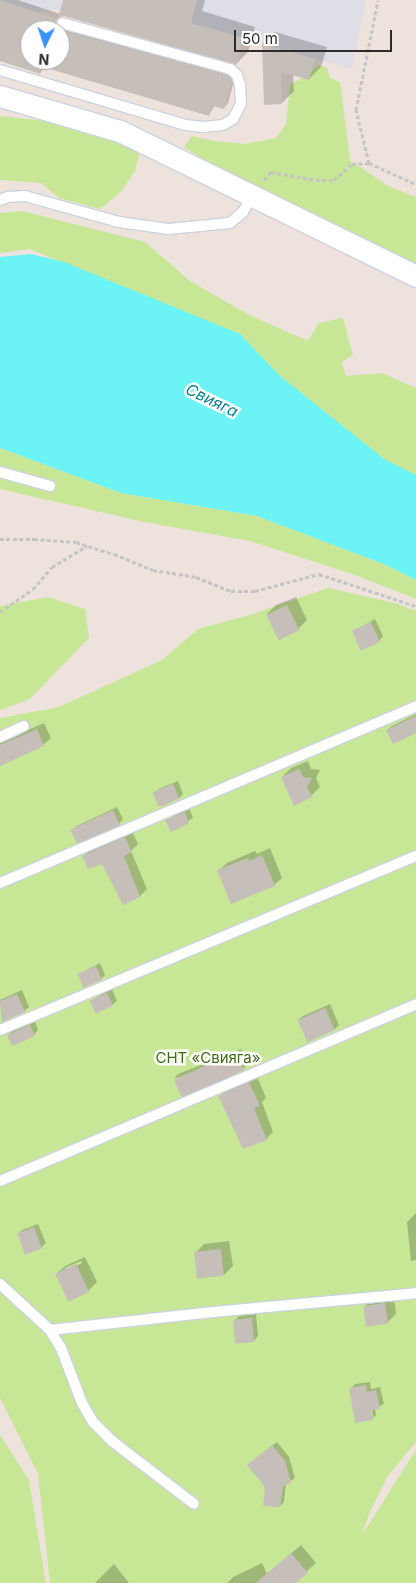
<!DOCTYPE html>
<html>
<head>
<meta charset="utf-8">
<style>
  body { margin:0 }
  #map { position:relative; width:416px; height:1583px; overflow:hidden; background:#eee2dd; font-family:Inter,sans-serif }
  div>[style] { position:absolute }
  .industrial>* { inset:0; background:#dedee6 }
  .green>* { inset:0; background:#c7e797 }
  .water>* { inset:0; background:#6bf3f5 }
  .shadow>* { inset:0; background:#0003 }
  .building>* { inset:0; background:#c6beb8; transform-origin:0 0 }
  .path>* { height:3px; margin-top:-1.5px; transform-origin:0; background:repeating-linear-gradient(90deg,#c4c4c4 0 4px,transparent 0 6.5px) }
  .roads { filter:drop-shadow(1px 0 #cbd3de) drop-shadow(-1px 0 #cbd3de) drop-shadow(0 1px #cbd3de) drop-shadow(0 -1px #cbd3de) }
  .lane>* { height:10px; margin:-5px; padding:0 5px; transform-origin:5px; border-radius:5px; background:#fff }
  .street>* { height:21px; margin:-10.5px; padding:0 10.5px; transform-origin:10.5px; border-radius:10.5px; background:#fff }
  span { translate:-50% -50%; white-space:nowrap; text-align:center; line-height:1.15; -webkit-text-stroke:5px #fff; paint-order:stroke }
  .park-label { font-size:15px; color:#3f6d17 }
  .water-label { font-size:16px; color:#08828e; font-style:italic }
  .north { position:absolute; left:20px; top:20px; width:50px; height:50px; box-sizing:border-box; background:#fff; border:1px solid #aaa; border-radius:50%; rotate:184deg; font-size:14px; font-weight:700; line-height:20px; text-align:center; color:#2b2b2b }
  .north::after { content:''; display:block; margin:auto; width:18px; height:22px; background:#3990ff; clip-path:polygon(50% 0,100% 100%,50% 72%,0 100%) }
  .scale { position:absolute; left:234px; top:30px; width:158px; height:22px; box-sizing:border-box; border:2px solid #2b2b2b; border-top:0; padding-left:6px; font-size:15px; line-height:18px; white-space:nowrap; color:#2b2b2b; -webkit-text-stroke:4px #fff; paint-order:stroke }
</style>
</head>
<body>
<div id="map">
  <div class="industrial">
    <div style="clip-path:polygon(2px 0,63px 0,60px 9px,36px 12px)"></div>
    <div style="clip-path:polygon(110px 0,366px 0,352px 69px)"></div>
  </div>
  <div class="green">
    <div style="clip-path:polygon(318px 65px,327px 68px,330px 78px,340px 82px,350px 160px,388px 186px,416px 197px,416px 270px,207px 162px,184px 147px,192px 136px,214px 141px,245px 144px,276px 138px,286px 124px,290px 85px,307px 75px)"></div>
    <div style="clip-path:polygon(0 116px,65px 123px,85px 133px,116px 138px,139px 154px,135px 171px,120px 193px,100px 209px,59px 198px,41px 183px,0 180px)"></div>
    <div style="clip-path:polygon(22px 211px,145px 242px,190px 281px,251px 316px,308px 341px,319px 323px,343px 318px,353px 355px,342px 362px,346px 376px,382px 373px,416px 388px,416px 486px,126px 289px,30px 249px,0 253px,0 213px)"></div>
    <div style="clip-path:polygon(0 448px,121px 493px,257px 516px,386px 565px,416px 580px,416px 599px,355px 575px,250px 541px,144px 522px,0 489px)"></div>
    <div style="clip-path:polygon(328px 588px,395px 603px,416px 611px,416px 1442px,387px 1477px,370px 1512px,362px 1535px,416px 1450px,416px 1583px,50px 1583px,38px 1474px,0 1398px,0 718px,59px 707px,162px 660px,198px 629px,250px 615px)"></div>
    <div style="clip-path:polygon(48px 597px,85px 609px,89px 638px,30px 699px,0 710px,0 606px)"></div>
    <div style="clip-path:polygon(0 1435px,29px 1480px,46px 1583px,0 1583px)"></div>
  </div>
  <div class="water">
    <div style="clip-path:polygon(31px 254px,64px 262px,240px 334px,280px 376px,384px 459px,416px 475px,416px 580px,386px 565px,257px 516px,121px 493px,0 448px,0 257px)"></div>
  </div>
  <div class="shadow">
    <div style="clip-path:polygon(evenodd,0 0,18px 0,60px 14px,64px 0,205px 0,202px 11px,255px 27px,248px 52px,236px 64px,64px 15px,60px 16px,59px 21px,231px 71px,235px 77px,228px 103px,224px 108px,215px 105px,209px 115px,45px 67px,40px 73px,0 60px,0 0,30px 30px,60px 30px,60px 60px,30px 60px,30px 30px)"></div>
    <div style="clip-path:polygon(275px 32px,327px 47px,321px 67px,309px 79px,293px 74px,294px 91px,282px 103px,266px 103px,263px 44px)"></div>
    <div style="clip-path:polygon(296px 597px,307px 620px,298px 629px,267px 614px,276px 605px)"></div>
    <div style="clip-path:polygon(375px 619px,383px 636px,379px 641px,354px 631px)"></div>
    <div style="clip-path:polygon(416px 714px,416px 732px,387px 730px,392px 726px)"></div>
    <div style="clip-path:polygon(44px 723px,51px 738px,43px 745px,0 764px,0 742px)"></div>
    <div style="clip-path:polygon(308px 761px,311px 769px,320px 770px,316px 778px,320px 787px,311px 796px,282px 777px,291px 768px)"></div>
    <div style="clip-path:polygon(178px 781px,183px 794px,179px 798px,161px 806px,155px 793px,159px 789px)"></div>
    <div style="clip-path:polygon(117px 807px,123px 819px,119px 824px,72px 830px,77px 826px)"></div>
    <div style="clip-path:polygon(189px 808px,193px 818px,172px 831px,167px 820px)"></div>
    <div style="clip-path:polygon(132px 831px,138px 844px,131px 851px,147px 889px,140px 896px,124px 903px,102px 862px,84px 856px,91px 849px)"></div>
    <div style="clip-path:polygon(270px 848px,282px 878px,274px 885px,219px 870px,227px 863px,255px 851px,257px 854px)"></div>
    <div style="clip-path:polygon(100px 963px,105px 975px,101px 979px,79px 974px)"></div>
    <div style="clip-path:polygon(112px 989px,117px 1001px,112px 1005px,90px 1001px)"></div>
    <div style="clip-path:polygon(22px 990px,29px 1007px,24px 1011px,2px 1020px,0 1000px)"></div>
    <div style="clip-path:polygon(330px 1004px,339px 1025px,335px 1029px,298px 1020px,303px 1016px)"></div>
    <div style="clip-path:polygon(35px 1021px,38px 1030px,34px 1035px,8px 1035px,13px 1031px)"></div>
    <div style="clip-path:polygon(241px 1049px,248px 1064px,243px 1069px,174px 1078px,178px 1074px)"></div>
    <div style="clip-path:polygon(257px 1076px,266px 1098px,262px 1102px,273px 1132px,266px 1139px,220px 1096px,227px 1089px)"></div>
    <div style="clip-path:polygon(416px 1213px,416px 1260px,411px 1261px,407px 1222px)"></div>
    <div style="clip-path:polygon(38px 1224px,46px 1243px,41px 1248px,18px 1234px,22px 1230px)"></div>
    <div style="clip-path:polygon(229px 1241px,233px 1266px,224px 1275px,195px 1253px,204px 1244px)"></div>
    <div style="clip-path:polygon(evenodd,85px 1257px,97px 1282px,88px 1291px,56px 1274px,65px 1266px,85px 1257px,81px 1261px,82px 1263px,65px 1271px,65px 1268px,81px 1261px)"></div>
    <div style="clip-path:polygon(394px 1295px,396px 1314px,387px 1323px,364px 1307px,373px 1298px)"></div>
    <div style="clip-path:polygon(256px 1314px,258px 1336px,254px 1341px,235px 1320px,239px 1316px)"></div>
    <div style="clip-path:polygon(evenodd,370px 1382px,371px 1389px,380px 1387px,384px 1404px,375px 1409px,376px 1415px,372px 1419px,350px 1389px,355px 1384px,370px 1382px,371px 1404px,373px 1417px,370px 1417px,371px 1404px)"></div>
    <div style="clip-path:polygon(277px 1442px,289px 1457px,295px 1478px,286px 1484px,284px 1502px,280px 1506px,266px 1487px,253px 1461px)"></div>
    <div style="clip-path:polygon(301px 1545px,316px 1563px,294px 1583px,227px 1583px,233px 1577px,262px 1563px,267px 1574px)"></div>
    <div style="clip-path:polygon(114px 1564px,129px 1583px,95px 1583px)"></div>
  </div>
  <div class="building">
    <div style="clip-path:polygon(evenodd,0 0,57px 19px,56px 25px,60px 30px,227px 75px,232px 81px,224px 109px,212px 106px,209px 116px,43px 67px,40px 74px,0 61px,0 0,30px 30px,60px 30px,60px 60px,30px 60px,30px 30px)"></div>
    <div style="clip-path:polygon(63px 0,197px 0,191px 23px,244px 38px,236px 65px,64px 16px,58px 18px)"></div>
    <div style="clip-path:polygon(262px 44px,315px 59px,309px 80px,281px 72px,282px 104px,264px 105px)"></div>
    <div style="left:287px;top:605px;width:28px;height:23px;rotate:64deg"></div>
    <div style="left:371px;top:622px;width:22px;height:21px;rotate:66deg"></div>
    <div style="clip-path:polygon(416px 716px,416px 733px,393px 744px,386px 730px)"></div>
    <div style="clip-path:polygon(37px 729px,44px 746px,0 766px,0 745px)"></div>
    <div style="clip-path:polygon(299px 769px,303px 777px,312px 778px,307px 787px,312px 797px,294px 806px,281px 777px)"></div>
    <div style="left:173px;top:784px;width:16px;height:22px;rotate:68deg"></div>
    <div style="left:113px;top:810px;width:17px;height:47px;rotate:65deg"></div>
    <div style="clip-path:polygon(185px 812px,189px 823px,171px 832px,165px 820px)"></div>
    <div style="clip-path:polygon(125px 837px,132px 852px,124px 856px,140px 897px,123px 905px,102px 864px,88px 869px,82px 856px)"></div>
    <div style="clip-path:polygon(262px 855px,275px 886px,231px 904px,217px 870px,248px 858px,249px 861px)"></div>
    <div style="left:96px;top:966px;width:15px;height:20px;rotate:67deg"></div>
    <div style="left:107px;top:993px;width:14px;height:19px;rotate:65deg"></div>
    <div style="clip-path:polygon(17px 994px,25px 1012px,2px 1022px,0 1001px)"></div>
    <div style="left:325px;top:1008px;width:24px;height:30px;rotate:66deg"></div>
    <div style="left:30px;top:1025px;width:12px;height:25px;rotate:66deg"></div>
    <div style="left:236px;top:1052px;width:20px;height:68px;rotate:66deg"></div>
    <div style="clip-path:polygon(249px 1082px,260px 1106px,254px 1108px,267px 1140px,243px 1149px,218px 1096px)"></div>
    <div style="left:34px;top:1227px;width:23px;height:18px;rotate:70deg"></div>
    <div style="left:221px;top:1249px;width:27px;height:27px;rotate:84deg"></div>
    <div style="left:76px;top:1264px;width:31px;height:23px;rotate:65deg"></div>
    <div style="left:385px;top:1303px;width:21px;height:22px;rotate:82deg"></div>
    <div style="left:252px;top:1318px;width:24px;height:19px;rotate:85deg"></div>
    <div style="clip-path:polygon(366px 1385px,367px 1392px,376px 1390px,380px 1409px,371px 1410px,372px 1420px,355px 1423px,349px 1388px)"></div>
    <div style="clip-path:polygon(272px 1445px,285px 1461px,291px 1483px,283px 1486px,280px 1507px,263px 1506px,265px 1487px,247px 1465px)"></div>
    <div style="clip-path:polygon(291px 1553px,308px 1573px,296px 1583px,256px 1583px)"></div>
  </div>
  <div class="path">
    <div style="left:369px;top:163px;width:55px;rotate:-103.8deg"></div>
    <div style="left:356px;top:110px;width:112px;rotate:-78.7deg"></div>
    <div style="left:264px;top:180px;width:11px;rotate:-49deg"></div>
    <div style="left:271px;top:172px;width:46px;rotate:10.1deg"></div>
    <div style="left:316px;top:180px;width:18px"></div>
    <div style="left:334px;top:180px;width:24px;rotate:-42deg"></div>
    <div style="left:352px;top:164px;width:17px;rotate:-3deg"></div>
    <div style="left:369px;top:163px;width:51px;rotate:24.1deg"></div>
    <div style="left:0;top:539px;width:34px"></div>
    <div style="left:34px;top:539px;width:42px;rotate:4.1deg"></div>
    <div style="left:76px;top:542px;width:40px;rotate:18deg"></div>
    <div style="left:114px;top:554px;width:42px;rotate:22.3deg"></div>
    <div style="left:153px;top:570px;width:44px;rotate:9.2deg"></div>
    <div style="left:196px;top:577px;width:38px;rotate:22deg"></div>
    <div style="left:231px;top:591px;width:24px"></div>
    <div style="left:255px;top:591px;width:66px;rotate:-14.9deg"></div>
    <div style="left:319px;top:574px;width:102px;rotate:18.3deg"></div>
    <div style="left:0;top:612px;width:40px;rotate:-34.9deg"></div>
    <div style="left:33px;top:589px;width:29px;rotate:-49deg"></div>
    <div style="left:52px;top:567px;width:41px;rotate:-31deg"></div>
  </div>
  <div class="roads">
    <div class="lane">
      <div style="left:0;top:70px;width:194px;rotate:16.5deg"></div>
      <div style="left:186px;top:125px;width:17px;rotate:7deg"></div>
      <div style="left:203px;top:127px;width:20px;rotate:-6deg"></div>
      <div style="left:223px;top:125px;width:12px;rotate:-31deg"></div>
      <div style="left:233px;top:119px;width:17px;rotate:-62deg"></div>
      <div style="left:241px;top:104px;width:19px;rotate:-93deg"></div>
      <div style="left:240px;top:85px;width:10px;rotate:-107deg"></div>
      <div style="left:237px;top:75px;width:9px;rotate:-139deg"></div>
      <div style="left:230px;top:69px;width:174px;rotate:-164.7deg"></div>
      <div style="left:0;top:200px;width:9px;rotate:-21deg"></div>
      <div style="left:8px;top:197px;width:17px;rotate:-3deg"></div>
      <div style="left:25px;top:196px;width:98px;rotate:15.5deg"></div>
      <div style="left:119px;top:222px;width:50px;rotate:8deg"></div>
      <div style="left:169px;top:229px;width:61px;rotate:-5.6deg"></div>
      <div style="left:230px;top:223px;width:17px;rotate:-40deg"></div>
      <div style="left:243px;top:212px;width:19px;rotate:-62deg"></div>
      <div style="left:0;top:472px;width:52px;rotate:15.6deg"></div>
      <div style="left:0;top:737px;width:26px;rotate:-25deg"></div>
      <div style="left:0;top:883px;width:452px;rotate:-23deg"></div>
      <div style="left:0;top:1030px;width:451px;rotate:-22.7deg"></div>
      <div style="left:0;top:1181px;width:452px;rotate:-23deg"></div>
      <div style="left:0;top:1284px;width:68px;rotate:42.6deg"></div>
      <div style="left:50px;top:1330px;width:21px;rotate:59deg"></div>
      <div style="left:61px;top:1348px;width:59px;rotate:69.1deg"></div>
      <div style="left:82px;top:1403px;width:22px;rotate:60deg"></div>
      <div style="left:93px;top:1422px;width:27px;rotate:45deg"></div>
      <div style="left:112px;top:1441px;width:103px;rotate:37.5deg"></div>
      <div style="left:50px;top:1330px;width:164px;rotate:-6.3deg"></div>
      <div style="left:213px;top:1312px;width:204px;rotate:-5.3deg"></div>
    </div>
    <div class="street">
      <div style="left:0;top:96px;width:125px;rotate:16.3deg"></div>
      <div style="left:120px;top:131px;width:330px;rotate:26.1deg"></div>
    </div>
  </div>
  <div class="park-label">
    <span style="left:208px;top:1058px">СНТ «Свияга»</span>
  </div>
  <div class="water-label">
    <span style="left:212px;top:400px;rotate:26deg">Свияга</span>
  </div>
  <div class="north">N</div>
  <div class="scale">50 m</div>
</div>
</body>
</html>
